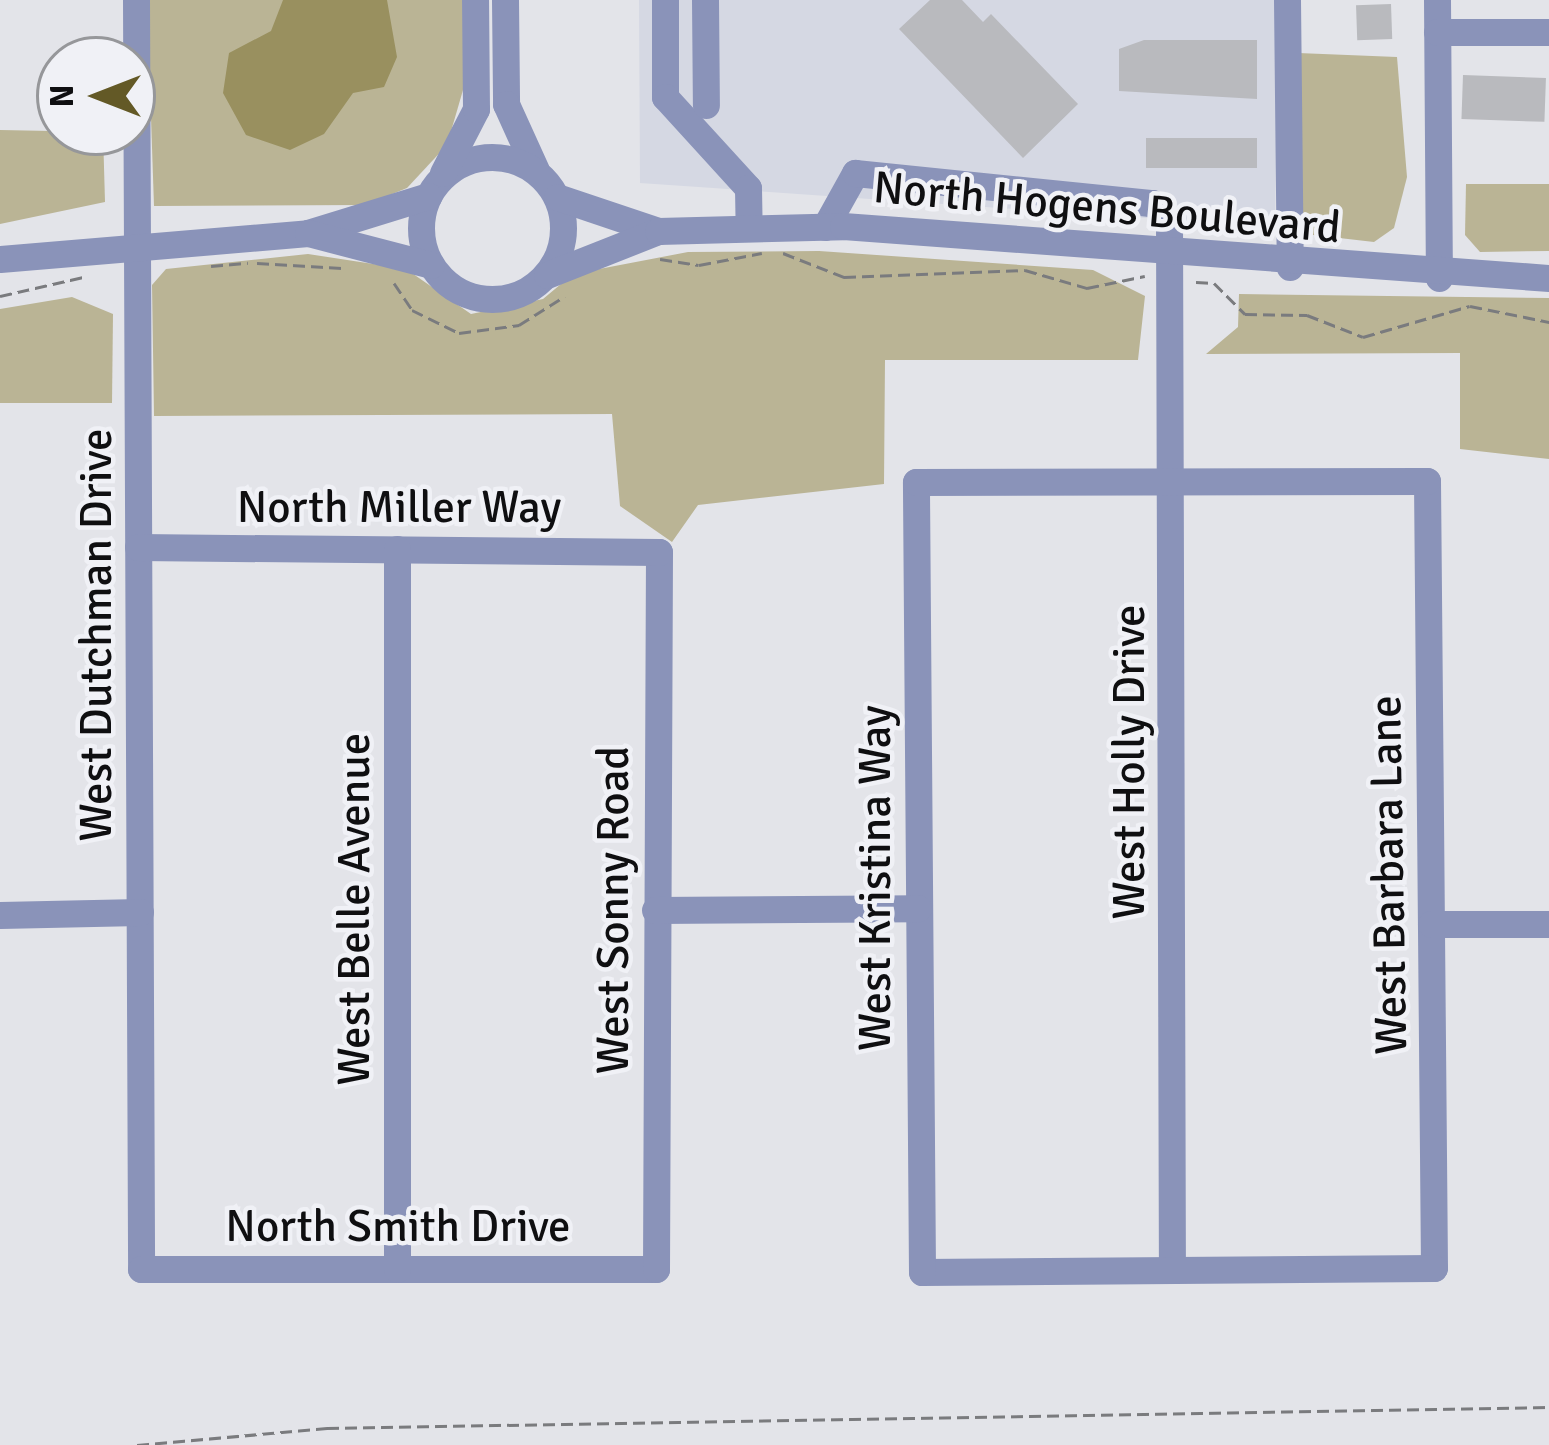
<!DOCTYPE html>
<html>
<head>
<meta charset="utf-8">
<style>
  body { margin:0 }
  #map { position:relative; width:1549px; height:1445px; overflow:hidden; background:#e3e4e9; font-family:Signika,sans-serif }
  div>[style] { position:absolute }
  .built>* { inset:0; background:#d5d8e3 }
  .green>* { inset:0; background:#bab495 }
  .water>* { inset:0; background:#99905f }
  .building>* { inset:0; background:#b9babe; transform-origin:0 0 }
  .path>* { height:3px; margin-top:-1.5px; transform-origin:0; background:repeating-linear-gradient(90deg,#7a7b7e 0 12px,transparent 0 18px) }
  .minor>* { height:27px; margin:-13.5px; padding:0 13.5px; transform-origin:13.5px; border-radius:13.5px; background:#8a93b9 }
  .minor>.ring { margin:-13.5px; padding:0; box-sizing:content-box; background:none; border:27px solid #8a93b9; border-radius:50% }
  span { translate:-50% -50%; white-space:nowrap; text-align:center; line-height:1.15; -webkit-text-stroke:9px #f0f1f6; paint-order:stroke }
  .street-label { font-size:45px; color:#0f0f11 }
  .north { position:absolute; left:36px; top:36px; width:120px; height:120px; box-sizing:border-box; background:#f0f1f6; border:3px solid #96979a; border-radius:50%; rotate:270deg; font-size:33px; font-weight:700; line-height:48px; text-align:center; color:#0f0f11 }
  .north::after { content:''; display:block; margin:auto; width:42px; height:54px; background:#635926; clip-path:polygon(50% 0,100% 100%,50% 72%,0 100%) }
</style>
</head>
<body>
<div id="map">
  <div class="built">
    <div style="clip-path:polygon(639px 0,1278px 0,1275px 227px,640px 183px)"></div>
  </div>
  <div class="green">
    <div style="clip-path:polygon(147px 0,464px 0,463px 90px,447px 145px,407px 188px,365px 205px,154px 206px)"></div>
    <div style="clip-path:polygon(1298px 53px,1397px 57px,1407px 177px,1394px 228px,1374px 242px,1296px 233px)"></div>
    <div style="clip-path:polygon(0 130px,103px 132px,105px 202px,0 224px)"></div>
    <div style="clip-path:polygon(1466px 184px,1549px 184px,1549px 251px,1480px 252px,1465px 235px)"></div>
    <div style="clip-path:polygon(819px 251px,1093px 270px,1145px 296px,1138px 360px,885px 360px,884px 484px,698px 505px,672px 542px,620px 506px,612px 414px,154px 416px,152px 285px,166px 269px,308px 254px,406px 269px,471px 314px,543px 299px,573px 274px,688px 252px)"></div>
    <div style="clip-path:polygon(1239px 294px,1549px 298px,1549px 459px,1460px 449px,1460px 353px,1206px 354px,1238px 327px)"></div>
    <div style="clip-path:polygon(72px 297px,113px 314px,112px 403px,0 403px,0 309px)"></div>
  </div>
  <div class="water">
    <div style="clip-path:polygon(283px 0,387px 0,397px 57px,384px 87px,353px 93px,324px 134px,290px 150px,246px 135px,223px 93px,229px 53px,271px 31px)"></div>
  </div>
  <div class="building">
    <div style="clip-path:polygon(930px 0,962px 0,983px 22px,991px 14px,1078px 104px,1023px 158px,899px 29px)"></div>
    <div style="left:1391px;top:4px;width:35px;height:35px;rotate:88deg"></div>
    <div style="clip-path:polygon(1144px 40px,1257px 40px,1257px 99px,1119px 91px,1119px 49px)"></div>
    <div style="left:1463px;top:75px;width:83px;height:44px;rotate:2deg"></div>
    <div style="left:1146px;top:138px;width:111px;height:30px"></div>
  </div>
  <div class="path">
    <div style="left:783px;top:253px;width:66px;rotate:21.5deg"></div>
    <div style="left:844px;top:277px;width:181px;rotate:-2.2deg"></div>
    <div style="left:1025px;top:270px;width:65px;rotate:16.2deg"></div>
    <div style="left:1087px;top:288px;width:59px;rotate:-11.7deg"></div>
    <div style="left:660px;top:259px;width:39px;rotate:9deg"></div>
    <div style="left:699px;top:265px;width:64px;rotate:-10.8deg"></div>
    <div style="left:257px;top:263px;width:85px;rotate:3.4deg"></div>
    <div style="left:211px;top:266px;width:37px;rotate:-5deg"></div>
    <div style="left:1196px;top:282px;width:18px;rotate:3deg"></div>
    <div style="left:1214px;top:283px;width:44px;rotate:45deg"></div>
    <div style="left:1245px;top:314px;width:62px;rotate:0.9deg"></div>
    <div style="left:1307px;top:315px;width:60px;rotate:21.4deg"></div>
    <div style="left:1363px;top:337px;width:111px;rotate:-16.2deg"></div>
    <div style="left:1470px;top:306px;width:81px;rotate:11.4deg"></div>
    <div style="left:394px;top:283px;width:32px;rotate:56deg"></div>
    <div style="left:412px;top:310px;width:52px;rotate:26.1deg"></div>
    <div style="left:459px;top:333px;width:61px;rotate:-7.6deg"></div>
    <div style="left:519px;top:325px;width:54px;rotate:-32.2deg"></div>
    <div style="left:0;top:296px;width:90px;rotate:-12.8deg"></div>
    <div style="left:137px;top:1445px;width:191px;rotate:-5.1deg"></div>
    <div style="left:327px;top:1428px;width:1222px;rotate:-0.98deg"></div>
  </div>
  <div class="minor">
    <div style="left:136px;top:0;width:1269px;rotate:89.77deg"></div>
    <div style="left:141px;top:1269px;width:515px"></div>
    <div style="left:656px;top:1269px;width:717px;rotate:-89.76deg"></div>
    <div style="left:659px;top:552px;width:521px;rotate:-179.45deg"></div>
    <div style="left:505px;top:0;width:104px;rotate:89.4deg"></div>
    <div style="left:506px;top:104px;width:72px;rotate:65.6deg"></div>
    <div style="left:665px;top:0;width:97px;rotate:90deg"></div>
    <div style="left:665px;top:97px;width:123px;rotate:47.6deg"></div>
    <div style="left:748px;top:188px;width:39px;rotate:89deg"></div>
    <div style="left:705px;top:0;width:105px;rotate:89.5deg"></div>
    <div style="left:1287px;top:0;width:267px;rotate:89.4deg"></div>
    <div style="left:1437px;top:0;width:278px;rotate:89.6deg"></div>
    <div style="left:1437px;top:32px;width:112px"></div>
    <div class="ring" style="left:421px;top:157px;width:115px;height:115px"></div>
    <div style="left:443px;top:173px;width:72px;rotate:-62.7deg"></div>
    <div style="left:476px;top:109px;width:109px;rotate:-90.5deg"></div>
    <div style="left:557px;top:197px;width:107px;rotate:18.6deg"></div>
    <div style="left:825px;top:227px;width:62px;rotate:-60.9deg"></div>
    <div style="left:855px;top:173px;width:299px;rotate:5.8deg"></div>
    <div style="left:1152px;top:203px;width:23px;rotate:41deg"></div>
    <div style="left:1169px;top:218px;width:1048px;rotate:89.84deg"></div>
    <div style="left:308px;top:233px;width:126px;rotate:-17.1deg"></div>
    <div style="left:0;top:259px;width:309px;rotate:-4.8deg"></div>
    <div style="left:308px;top:233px;width:127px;rotate:14.6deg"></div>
    <div style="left:547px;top:275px;width:119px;rotate:-21.6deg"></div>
    <div style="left:658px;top:231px;width:185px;rotate:-1.5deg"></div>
    <div style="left:843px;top:226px;width:708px;rotate:4.21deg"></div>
    <div style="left:1427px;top:481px;width:787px;rotate:89.49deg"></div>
    <div style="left:1434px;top:1268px;width:512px;rotate:179.55deg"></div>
    <div style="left:922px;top:1272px;width:790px;rotate:-90.44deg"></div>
    <div style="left:916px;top:482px;width:511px;rotate:-0.11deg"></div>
    <div style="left:397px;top:549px;width:720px;rotate:90deg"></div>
    <div style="left:655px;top:910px;width:263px;rotate:-0.4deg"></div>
    <div style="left:0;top:915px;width:140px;rotate:-1.2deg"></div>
    <div style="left:1431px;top:924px;width:118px"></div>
  </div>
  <div class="street-label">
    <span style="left:1107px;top:208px;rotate:5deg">North Hogens Boulevard</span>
    <span style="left:399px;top:508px">North Miller Way</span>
    <span style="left:97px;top:635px;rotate:-90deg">West Dutchman Drive</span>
    <span style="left:1130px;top:762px;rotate:-90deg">West Holly Drive</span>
    <span style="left:1389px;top:875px;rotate:-91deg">West Barbara Lane</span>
    <span style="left:876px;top:878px;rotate:-90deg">West Kristina Way</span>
    <span style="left:355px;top:909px;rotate:-90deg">West Belle Avenue</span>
    <span style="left:614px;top:910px;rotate:-90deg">West Sonny Road</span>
    <span style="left:398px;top:1227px">North Smith Drive</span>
  </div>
  <div class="north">N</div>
</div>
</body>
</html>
